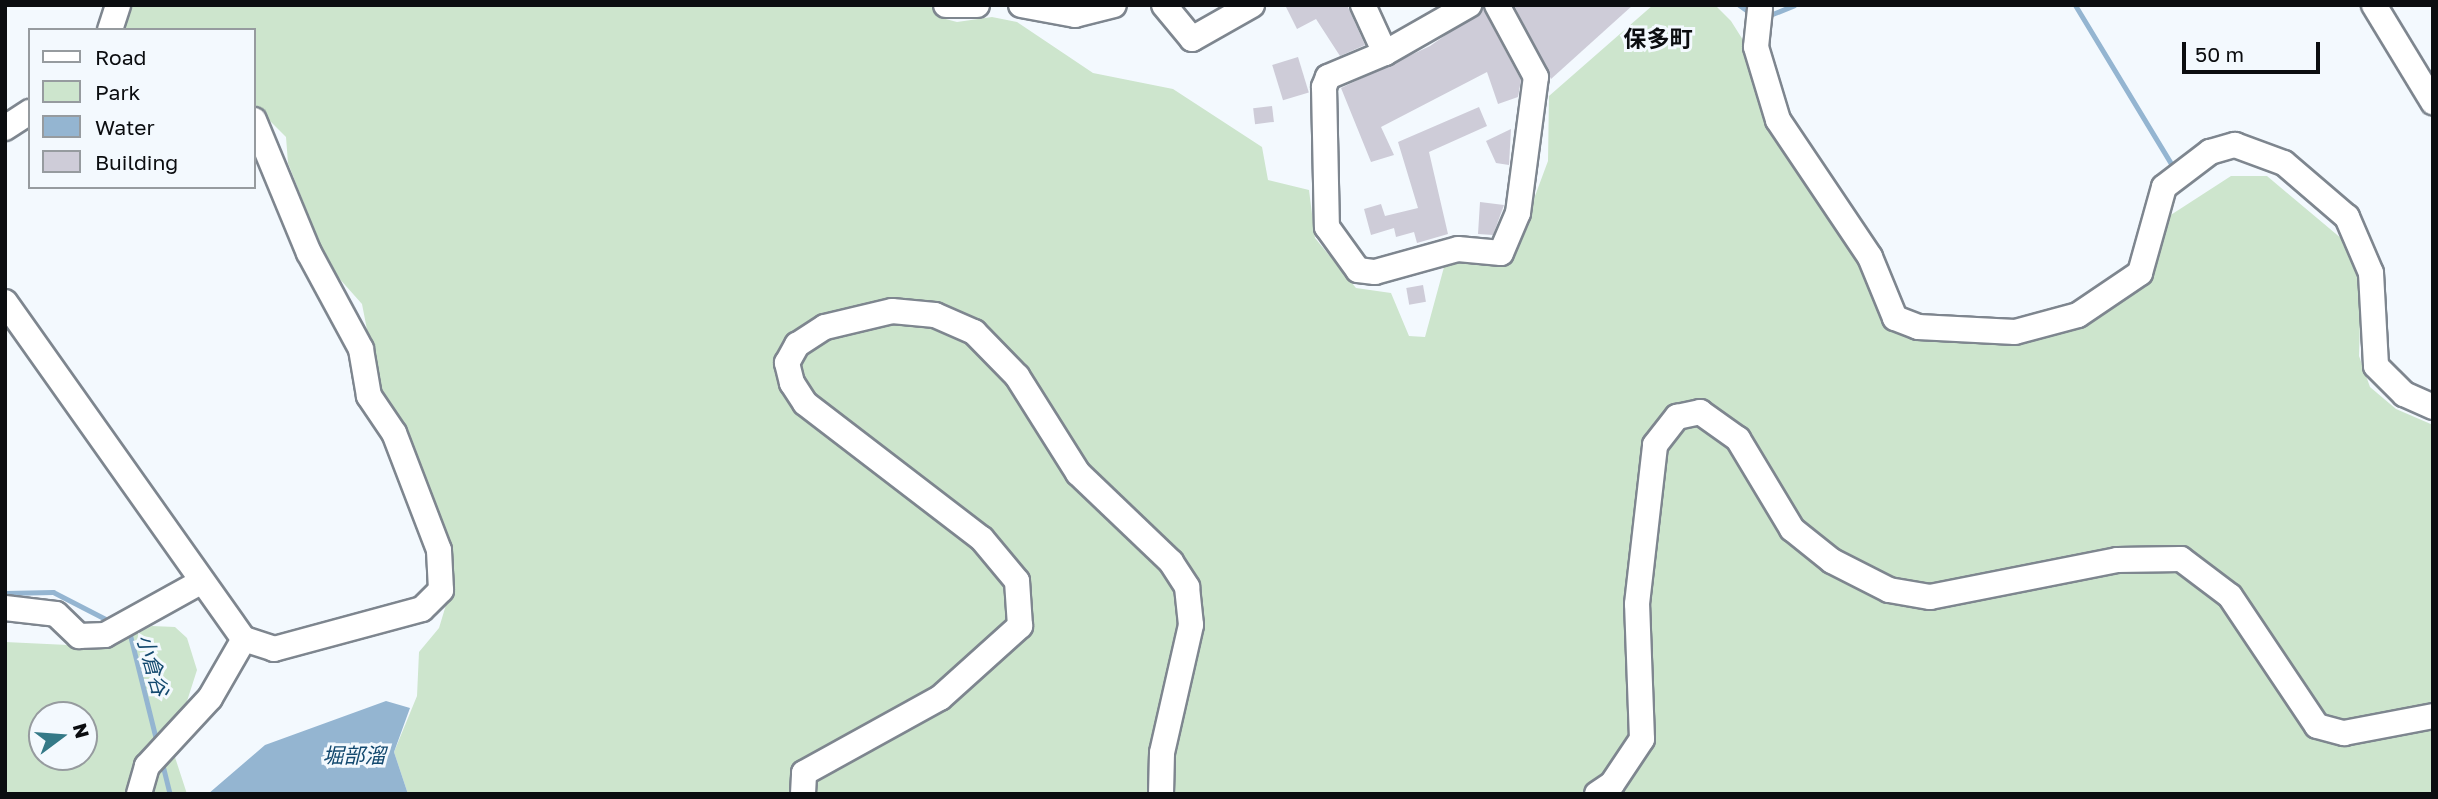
<!DOCTYPE html>
<html>
<head>
<meta charset="utf-8">
<style>
  body { margin:0 }
  #map { position:relative; width:2438px; height:799px; overflow:hidden; background:#f3f9fe; font-family:"Golos Text","Noto Sans JP",sans-serif }
  div>[style] { position:absolute }
  .green>* { inset:0; background:#cde5cd }
  .water>* { inset:0; background:#94b5d1 }
  .stream>* { height:5px; margin:-2.5px; padding:0 2.5px; transform-origin:2.5px; border-radius:2.5px; background:#94b5d1 }
  .building>* { inset:0; background:#ceccd8; transform-origin:0 0 }
  .roads { filter:drop-shadow(2px 0 #7e868f) drop-shadow(-2px 0 #7e868f) drop-shadow(0 2px #7e868f) drop-shadow(0 -2px #7e868f) }
  .minor>* { height:24px; margin:-12px; padding:0 12px; transform-origin:12px; border-radius:12px; background:#fff }
  span { translate:-50% -50%; white-space:nowrap; text-align:center; line-height:1.15; -webkit-text-stroke:6px #f3f9fe; paint-order:stroke }
  .water-label { font-size:21px; color:#13496f; font-style:italic }
  .quarter-label { font-size:23px; color:#0b0d10; font-weight:700 }
  .frame { position:absolute; inset:0; border:7px solid #0b0d10; pointer-events:none }
  .legend { position:absolute; left:28px; top:28px; width:228px; height:161px; box-sizing:border-box; background:#f3f9fe; border:2px solid #969b9f; margin:0; padding:9px 12px; list-style:none; font-size:21px; color:#0b0d10 }
  .legend li { display:flex; align-items:center; gap:14px; height:35px }
  .legend b { width:35px; border:2px solid #969b9f }
  .north { position:absolute; left:28px; top:701px; width:70px; height:70px; box-sizing:border-box; background:#f3f9fe; border:2px solid #969b9f; border-radius:50%; rotate:74deg; font-size:19px; font-weight:700; line-height:28px; text-align:center; color:#0b0d10 }
  .north::after { content:''; display:block; margin:auto; width:24px; height:32px; background:#347987; clip-path:polygon(50% 0,100% 100%,50% 72%,0 100%) }
  .scale { position:absolute; left:2182px; top:42px; width:138px; height:32px; box-sizing:border-box; border:4px solid #0b0d10; border-top:0; padding-left:9px; font-size:21px; line-height:24px; white-space:nowrap; color:#0b0d10; -webkit-text-stroke:5px #f3f9fe; paint-order:stroke }
</style>
</head>
<body>
<div id="map">
  <div class="green">
    <div style="clip-path:polygon(132px 5px,931px 5px,938px 17px,957px 22px,992px 17px,1017px 22px,1093px 73px,1173px 89px,1262px 147px,1268px 180px,1309px 190px,1315px 238px,1356px 288px,1391px 293px,1409px 336px,1425px 337px,1447px 256px,1519px 239px,1548px 161px,1549px 96px,1653px 5px,1715px 5px,1731px 21px,1743px 40px,1769px 123px,1864px 260px,1888px 322px,2089px 320px,2151px 279px,2163px 220px,2231px 176px,2267px 176px,2342px 239px,2361px 284px,2359px 356px,2370px 387px,2396px 409px,2433px 425px,2433px 794px,408px 794px,394px 752px,417px 696px,419px 652px,439px 628px,452px 585px,378px 386px,362px 304px,329px 267px,288px 163px,286px 137px,254px 105px,254px 30px,119px 30px)"></div>
    <div style="clip-path:polygon(evenodd,152px 626px,175px 627px,187px 638px,197px 670px,172px 748px,187px 794px,5px 794px,5px 642px,110px 647px,152px 626px,42px 715px,84px 715px,84px 757px,42px 757px,42px 715px)"></div>
  </div>
  <div class="water">
    <div style="clip-path:polygon(386px 701px,410px 708px,394px 752px,408px 794px,208px 794px,265px 745px)"></div>
  </div>
  <div class="stream">
    <div style="left:1739px;top:5px;width:16px;rotate:35deg"></div>
    <div style="left:2075px;top:5px;width:193px;rotate:58.8deg"></div>
    <div style="left:1765px;top:17px;width:31px;rotate:-22deg"></div>
    <div style="left:5px;top:593px;width:48px;rotate:-1.2deg"></div>
    <div style="left:53px;top:592px;width:65px;rotate:27.3deg"></div>
    <div style="left:129px;top:631px;width:115px;rotate:76deg"></div>
    <div style="left:162px;top:763px;width:32px;rotate:76deg"></div>
  </div>
  <div class="building">
    <div style="clip-path:polygon(1285px 5px,1347px 5px,1365px 45px,1340px 56px,1316px 19px,1297px 29px)"></div>
    <div style="clip-path:polygon(1514px 5px,1633px 5px,1551px 79px)"></div>
    <div style="clip-path:polygon(1483px 9px,1521px 80px,1518px 97px,1498px 104px,1487px 72px,1381px 127px,1394px 155px,1371px 162px,1341px 88px,1430px 46px)"></div>
    <div style="left:1298px;top:57px;width:37px;height:27px;rotate:73deg"></div>
    <div style="left:1272px;top:106px;width:16px;height:19px;rotate:83deg"></div>
    <div style="clip-path:polygon(1479px 107px,1487px 126px,1429px 152px,1448px 234px,1417px 243px,1414px 232px,1396px 237px,1394px 228px,1371px 235px,1364px 209px,1381px 204px,1385px 216px,1418px 208px,1398px 142px)"></div>
    <div style="clip-path:polygon(1511px 129px,1509px 165px,1496px 163px,1486px 141px)"></div>
    <div style="clip-path:polygon(1480px 202px,1504px 205px,1493px 235px,1478px 234px)"></div>
    <div style="left:1423px;top:285px;width:17px;height:17px;rotate:80deg"></div>
  </div>
  <div class="roads">
    <div class="minor">
      <div style="left:946px;top:5px;width:31px"></div>
      <div style="left:1021px;top:5px;width:55px;rotate:10.5deg"></div>
      <div style="left:1075px;top:15px;width:40px;rotate:-14.4deg"></div>
      <div style="left:1164px;top:5px;width:44px;rotate:50.5deg"></div>
      <div style="left:1192px;top:39px;width:69px;rotate:-29.5deg"></div>
      <div style="left:1363px;top:5px;width:53px;rotate:65.4deg"></div>
      <div style="left:1385px;top:53px;width:97px;rotate:-29.7deg"></div>
      <div style="left:2374px;top:5px;width:114px;rotate:58.7deg"></div>
      <div style="left:1760px;top:9px;width:38px;rotate:96deg"></div>
      <div style="left:1756px;top:47px;width:76px;rotate:73.2deg"></div>
      <div style="left:1778px;top:120px;width:165px;rotate:56.1deg"></div>
      <div style="left:1870px;top:257px;width:66px;rotate:67.7deg"></div>
      <div style="left:1895px;top:318px;width:25px;rotate:21deg"></div>
      <div style="left:1918px;top:327px;width:97px;rotate:3deg"></div>
      <div style="left:2015px;top:332px;width:65px;rotate:-15.1deg"></div>
      <div style="left:2078px;top:315px;width:75px;rotate:-34.1deg"></div>
      <div style="left:2140px;top:273px;width:89px;rotate:-74.4deg"></div>
      <div style="left:2164px;top:187px;width:58px;rotate:-37.3deg"></div>
      <div style="left:2210px;top:152px;width:26px;rotate:-16deg"></div>
      <div style="left:2235px;top:145px;width:52px;rotate:20.2deg"></div>
      <div style="left:2284px;top:163px;width:83px;rotate:40.6deg"></div>
      <div style="left:2347px;top:217px;width:61px;rotate:66.8deg"></div>
      <div style="left:2371px;top:273px;width:93px;rotate:86.9deg"></div>
      <div style="left:2376px;top:366px;width:40px;rotate:45deg"></div>
      <div style="left:2404px;top:394px;width:32px;rotate:24deg"></div>
      <div style="left:110px;top:30px;width:26px;rotate:-72deg"></div>
      <div style="left:1385px;top:53px;width:62px;rotate:157.2deg"></div>
      <div style="left:1328px;top:77px;width:11px;rotate:112deg"></div>
      <div style="left:1324px;top:87px;width:140px;rotate:88.8deg"></div>
      <div style="left:1327px;top:227px;width:53px;rotate:54.2deg"></div>
      <div style="left:1358px;top:270px;width:17px;rotate:7deg"></div>
      <div style="left:1375px;top:272px;width:86px;rotate:-15.5deg"></div>
      <div style="left:1458px;top:249px;width:43px;rotate:5.3deg"></div>
      <div style="left:1501px;top:253px;width:43px;rotate:-67deg"></div>
      <div style="left:1518px;top:213px;width:137px;rotate:-82.5deg"></div>
      <div style="left:1536px;top:77px;width:82px;rotate:-118.4deg"></div>
      <div style="left:5px;top:128px;width:30px;rotate:-33deg"></div>
      <div style="left:5px;top:302px;width:413px;rotate:54.7deg"></div>
      <div style="left:244px;top:639px;width:68px;rotate:120deg"></div>
      <div style="left:210px;top:698px;width:93px;rotate:132.8deg"></div>
      <div style="left:147px;top:766px;width:29px;rotate:106deg"></div>
      <div style="left:5px;top:608px;width:51px;rotate:6.7deg"></div>
      <div style="left:56px;top:614px;width:32px;rotate:44deg"></div>
      <div style="left:79px;top:636px;width:26px;rotate:-2deg"></div>
      <div style="left:105px;top:635px;width:107px;rotate:-29deg"></div>
      <div style="left:244px;top:639px;width:32px;rotate:18deg"></div>
      <div style="left:274px;top:649px;width:153px;rotate:-15.1deg"></div>
      <div style="left:422px;top:609px;width:27px;rotate:-45deg"></div>
      <div style="left:441px;top:590px;width:40px;rotate:-92.9deg"></div>
      <div style="left:439px;top:550px;width:125px;rotate:-111deg"></div>
      <div style="left:394px;top:433px;width:45px;rotate:-124deg"></div>
      <div style="left:369px;top:396px;width:48px;rotate:-99.7deg"></div>
      <div style="left:361px;top:349px;width:109px;rotate:-118.4deg"></div>
      <div style="left:309px;top:253px;width:144px;rotate:-112.5deg"></div>
      <div style="left:803px;top:794px;width:21px;rotate:-87deg"></div>
      <div style="left:804px;top:773px;width:155px;rotate:-28.9deg"></div>
      <div style="left:940px;top:698px;width:108px;rotate:-42deg"></div>
      <div style="left:1020px;top:626px;width:45px;rotate:-93.8deg"></div>
      <div style="left:1017px;top:581px;width:55px;rotate:-129.8deg"></div>
      <div style="left:982px;top:539px;width:223px;rotate:-142.5deg"></div>
      <div style="left:805px;top:403px;width:24px;rotate:-123deg"></div>
      <div style="left:792px;top:383px;width:21px;rotate:-104deg"></div>
      <div style="left:787px;top:363px;width:21px;rotate:-61deg"></div>
      <div style="left:797px;top:345px;width:33px;rotate:-33deg"></div>
      <div style="left:825px;top:327px;width:69px;rotate:-13.4deg"></div>
      <div style="left:892px;top:311px;width:43px;rotate:5.3deg"></div>
      <div style="left:935px;top:315px;width:43px;rotate:23.6deg"></div>
      <div style="left:974px;top:332px;width:62px;rotate:45.7deg"></div>
      <div style="left:1017px;top:376px;width:115px;rotate:57.8deg"></div>
      <div style="left:1078px;top:473px;width:129px;rotate:43.7deg"></div>
      <div style="left:1171px;top:562px;width:30px;rotate:57deg"></div>
      <div style="left:1187px;top:587px;width:38px;rotate:84deg"></div>
      <div style="left:1191px;top:625px;width:131px;rotate:102.8deg"></div>
      <div style="left:1162px;top:753px;width:41px;rotate:91.4deg"></div>
      <div style="left:1597px;top:794px;width:18px;rotate:-34deg"></div>
      <div style="left:1612px;top:784px;width:54px;rotate:-56.3deg"></div>
      <div style="left:1642px;top:739px;width:135px;rotate:-92.1deg"></div>
      <div style="left:1637px;top:604px;width:160px;rotate:-83.5deg"></div>
      <div style="left:1655px;top:445px;width:36px;rotate:-52deg"></div>
      <div style="left:1677px;top:417px;width:24px;rotate:-12deg"></div>
      <div style="left:1700px;top:412px;width:47px;rotate:35.4deg"></div>
      <div style="left:1738px;top:439px;width:105px;rotate:59deg"></div>
      <div style="left:1792px;top:529px;width:51px;rotate:38.7deg"></div>
      <div style="left:1832px;top:561px;width:64px;rotate:27deg"></div>
      <div style="left:1889px;top:590px;width:42px;rotate:9.7deg"></div>
      <div style="left:1930px;top:597px;width:191px;rotate:-11.2deg"></div>
      <div style="left:2117px;top:560px;width:64px;rotate:-0.9deg"></div>
      <div style="left:2181px;top:559px;width:61px;rotate:37.1deg"></div>
      <div style="left:2230px;top:596px;width:156px;rotate:56.2deg"></div>
      <div style="left:2317px;top:726px;width:28px;rotate:15deg"></div>
      <div style="left:2344px;top:733px;width:91px;rotate:-10.8deg"></div>
    </div>
  </div>
  <div class="water-label">
    <span style="left:153px;top:665px;rotate:74deg">小倉谷</span>
    <span style="left:354px;top:755px">堀部溜</span>
  </div>
  <div class="quarter-label">
    <span style="left:1658px;top:38px">保多町</span>
  </div>
  <div class="frame"></div>
  <ul class="legend">
  <li><b style="height:9px;background:#fff"></b>Road</li>
  <li><b style="height:19px;background:#cde5cd"></b>Park</li>
  <li><b style="height:19px;background:#94b5d1"></b>Water</li>
  <li><b style="height:19px;background:#ceccd8"></b>Building</li>
  </ul>
  <div class="north">N</div>
  <div class="scale">50 m</div>
</div>
</body>
</html>
